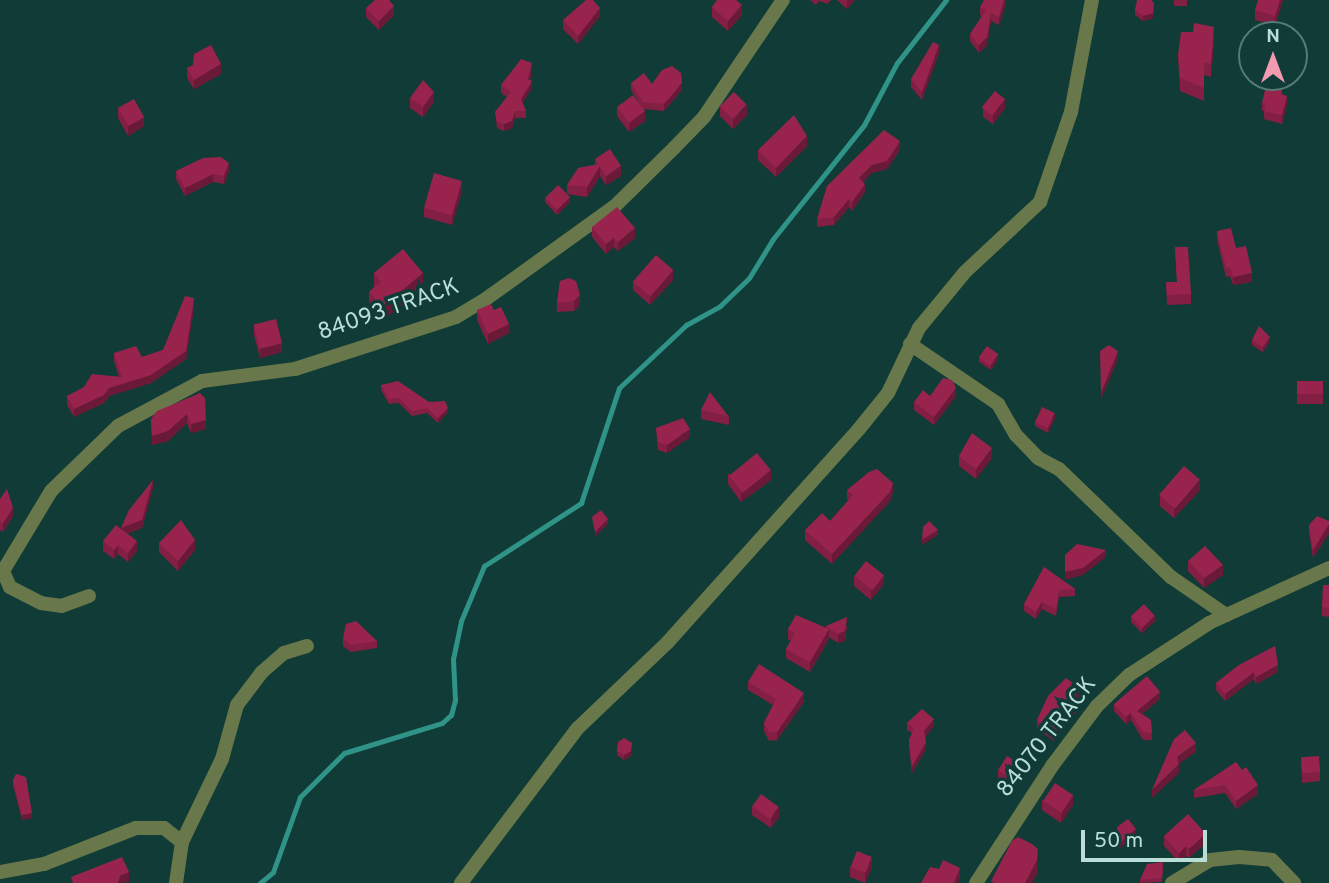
<!DOCTYPE html>
<html>
<head>
<meta charset="utf-8">
<style>
  body { margin:0 }
  #map { position:relative; width:1329px; height:883px; overflow:hidden; background:#103b36; font-family:Overpass,sans-serif }
  div>[style] { position:absolute }
  .stream>* { height:5px; margin:-2.5px; padding:0 2.5px; transform-origin:2.5px; border-radius:2.5px; background:#2f9387 }
  .street>* { height:14px; margin:-7px; padding:0 7px; transform-origin:7px; border-radius:7px; background:#68784a }
  .wall>* { inset:0; background:#831f43; transform-origin:0 0 }
  .shaded-wall>* { inset:0; background:#6a1937 }
  .building>* { inset:0; background:#98244e; transform-origin:0 0 }
  span { translate:-50% -50%; white-space:nowrap; text-align:center; line-height:1.15; -webkit-text-stroke:7px #103b36; paint-order:stroke }
  .street-label { font-size:23px; color:#b9ded8 }
  .north { position:absolute; left:1238px; top:21px; width:70px; height:70px; box-sizing:border-box; background:#103b36; border:2px solid #547c77; border-radius:50%; rotate:0deg; font-size:19px; font-weight:700; line-height:28px; text-align:center; color:#b9ded8 }
  .north::after { content:''; display:block; margin:auto; width:24px; height:32px; background:#f29aaf; clip-path:polygon(50% 0,100% 100%,50% 72%,0 100%) }
  .scale { position:absolute; left:1081px; top:830px; width:126px; height:32px; box-sizing:border-box; border:4px solid #b9ded8; border-top:0; padding-left:9px; font-size:21px; line-height:24px; white-space:nowrap; color:#b9ded8; -webkit-text-stroke:5px #103b36; paint-order:stroke }
</style>
</head>
<body>
<div id="map">
  <div class="stream">
    <div style="left:260px;top:883px;width:17px;rotate:-40deg"></div>
    <div style="left:273px;top:872px;width:80px;rotate:-70.2deg"></div>
    <div style="left:300px;top:797px;width:62px;rotate:-45deg"></div>
    <div style="left:344px;top:753px;width:102px;rotate:-17deg"></div>
    <div style="left:442px;top:723px;width:12px;rotate:-42deg"></div>
    <div style="left:451px;top:715px;width:16px;rotate:-75deg"></div>
    <div style="left:455px;top:700px;width:41px;rotate:-92.8deg"></div>
    <div style="left:453px;top:659px;width:39px;rotate:-78deg"></div>
    <div style="left:461px;top:621px;width:60px;rotate:-67.3deg"></div>
    <div style="left:484px;top:566px;width:116px;rotate:-33deg"></div>
    <div style="left:581px;top:503px;width:121px;rotate:-71.7deg"></div>
    <div style="left:619px;top:388px;width:92px;rotate:-43.2deg"></div>
    <div style="left:686px;top:325px;width:39px;rotate:-29deg"></div>
    <div style="left:720px;top:306px;width:40px;rotate:-44deg"></div>
    <div style="left:749px;top:278px;width:46px;rotate:-58.4deg"></div>
    <div style="left:773px;top:239px;width:146px;rotate:-51.4deg"></div>
    <div style="left:864px;top:125px;width:70px;rotate:-62deg"></div>
    <div style="left:897px;top:63px;width:80px;rotate:-52.1deg"></div>
  </div>
  <div class="street">
    <div style="left:910px;top:344px;width:107px;rotate:34.3deg"></div>
    <div style="left:998px;top:404px;width:36px;rotate:60deg"></div>
    <div style="left:1016px;top:435px;width:32px;rotate:46deg"></div>
    <div style="left:1038px;top:458px;width:24px;rotate:28deg"></div>
    <div style="left:1059px;top:469px;width:156px;rotate:44deg"></div>
    <div style="left:1171px;top:577px;width:67px;rotate:34.6deg"></div>
    <div style="left:89px;top:596px;width:29px;rotate:160deg"></div>
    <div style="left:62px;top:606px;width:21px;rotate:-172deg"></div>
    <div style="left:41px;top:603px;width:35px;rotate:-153deg"></div>
    <div style="left:10px;top:587px;width:17px;rotate:-114deg"></div>
    <div style="left:3px;top:571px;width:93px;rotate:-59deg"></div>
    <div style="left:51px;top:491px;width:93px;rotate:-44.1deg"></div>
    <div style="left:118px;top:426px;width:95px;rotate:-28.2deg"></div>
    <div style="left:202px;top:381px;width:94px;rotate:-7.4deg"></div>
    <div style="left:295px;top:369px;width:169px;rotate:-17.9deg"></div>
    <div style="left:456px;top:317px;width:31px;rotate:-31deg"></div>
    <div style="left:483px;top:301px;width:161px;rotate:-35.7deg"></div>
    <div style="left:614px;top:207px;width:84px;rotate:-44.5deg"></div>
    <div style="left:674px;top:148px;width:43px;rotate:-45.9deg"></div>
    <div style="left:704px;top:117px;width:141px;rotate:-56deg"></div>
    <div style="left:0;top:872px;width:45px;rotate:-10.3deg"></div>
    <div style="left:44px;top:864px;width:99px;rotate:-21.4deg"></div>
    <div style="left:136px;top:828px;width:28px"></div>
    <div style="left:164px;top:828px;width:23px;rotate:38deg"></div>
    <div style="left:176px;top:883px;width:41px;rotate:-81.7deg"></div>
    <div style="left:182px;top:842px;width:92px;rotate:-64.3deg"></div>
    <div style="left:222px;top:759px;width:56px;rotate:-74.5deg"></div>
    <div style="left:237px;top:705px;width:41px;rotate:-52.9deg"></div>
    <div style="left:262px;top:672px;width:29px;rotate:-41deg"></div>
    <div style="left:284px;top:653px;width:24px;rotate:-17deg"></div>
    <div style="left:461px;top:883px;width:194px;rotate:-53deg"></div>
    <div style="left:578px;top:728px;width:123px;rotate:-43.7deg"></div>
    <div style="left:667px;top:643px;width:288px;rotate:-48.1deg"></div>
    <div style="left:859px;top:429px;width:46px;rotate:-51.1deg"></div>
    <div style="left:888px;top:393px;width:72px;rotate:-64.5deg"></div>
    <div style="left:919px;top:328px;width:72px;rotate:-50.6deg"></div>
    <div style="left:965px;top:272px;width:103px;rotate:-43deg"></div>
    <div style="left:1040px;top:202px;width:95px;rotate:-71deg"></div>
    <div style="left:1071px;top:112px;width:114px;rotate:-79.4deg"></div>
    <div style="left:976px;top:883px;width:140px;rotate:-57deg"></div>
    <div style="left:1052px;top:766px;width:75px;rotate:-53.1deg"></div>
    <div style="left:1097px;top:706px;width:45px;rotate:-44.1deg"></div>
    <div style="left:1129px;top:675px;width:95px;rotate:-33deg"></div>
    <div style="left:1209px;top:623px;width:132px;rotate:-24.6deg"></div>
    <div style="left:1172px;top:883px;width:44px;rotate:-31.2deg"></div>
    <div style="left:1210px;top:860px;width:29px;rotate:-6deg"></div>
    <div style="left:1239px;top:857px;width:33px;rotate:5deg"></div>
    <div style="left:1272px;top:860px;width:32px;rotate:46deg"></div>
  </div>
  <div class="wall">
    <div style="clip-path:polygon(810px 0,831px 0,828px 4px,819px 1px,816px 5px)"></div>
    <div style="clip-path:polygon(837px 0,855px 0,847px 9px)"></div>
    <div style="clip-path:polygon(1006px 0,999px 25px,991px 21px,987px 45px,979px 53px,970px 41px,970px 34px,982px 16px,980px 15px,980px 7px)"></div>
    <div style="left:1174px;top:0;width:13px;height:6px"></div>
    <div style="clip-path:polygon(1283px 0,1275px 26px,1255px 20px,1255px 10px)"></div>
    <div style="clip-path:polygon(712px 7px,742px 15px,728px 31px,712px 17px)"></div>
    <div style="clip-path:polygon(366px 8px,394px 15px,379px 30px,366px 17px)"></div>
    <div style="clip-path:polygon(1154px 8px,1153px 18px,1143px 21px,1135px 15px,1135px 10px)"></div>
    <div style="clip-path:polygon(600px 16px,578px 44px,563px 29px,563px 20px)"></div>
    <div style="clip-path:polygon(1214px 40px,1211px 77px,1204px 75px,1204px 101px,1180px 91px,1178px 55px)"></div>
    <div style="clip-path:polygon(939px 53px,922px 100px,911px 87px,911px 79px)"></div>
    <div style="clip-path:polygon(187px 68px,221px 74px,194px 89px,187px 78px)"></div>
    <div style="clip-path:polygon(532px 70px,530px 80px,532px 88px,522px 103px,526px 111px,526px 118px,515px 118px,512px 128px,504px 131px,497px 128px,495px 112px,507px 97px,501px 93px,501px 85px)"></div>
    <div style="clip-path:polygon(1283px 77px,1282px 94px,1287px 104px,1282px 124px,1264px 119px,1264px 111px,1262px 111px,1262px 103px)"></div>
    <div style="clip-path:polygon(631px 83px,652px 84px,682px 90px,664px 111px,644px 109px,645px 121px,629px 132px,617px 116px,617px 107px,639px 103px,631px 90px)"></div>
    <div style="clip-path:polygon(410px 98px,434px 102px,423px 117px,410px 108px)"></div>
    <div style="clip-path:polygon(720px 106px,747px 115px,733px 129px,720px 116px)"></div>
    <div style="clip-path:polygon(118px 108px,144px 126px,128px 136px,118px 118px)"></div>
    <div style="clip-path:polygon(983px 108px,1005px 108px,993px 124px,983px 117px)"></div>
    <div style="clip-path:polygon(807px 146px,776px 177px,758px 160px,758px 150px)"></div>
    <div style="clip-path:polygon(900px 150px,887px 169px,872px 173px,863px 182px,865px 192px,852px 211px,849px 207px,834px 225px,817px 227px,817px 219px)"></div>
    <div style="clip-path:polygon(595px 159px,621px 176px,606px 185px,600px 176px,587px 197px,567px 194px,570px 202px,557px 215px,545px 202px,545px 198px,567px 194px,567px 185px,595px 165px)"></div>
    <div style="clip-path:polygon(176px 171px,229px 171px,224px 184px,213px 182px,185px 196px,176px 179px)"></div>
    <div style="clip-path:polygon(462px 191px,452px 225px,424px 217px,424px 208px)"></div>
    <div style="clip-path:polygon(592px 227px,635px 238px,618px 251px,614px 247px,606px 254px,592px 237px)"></div>
    <div style="clip-path:polygon(1217px 231px,1236px 248px,1252px 282px,1233px 285px,1230px 276px,1226px 277px,1217px 240px)"></div>
    <div style="clip-path:polygon(1175px 247px,1191px 294px,1191px 304px,1167px 305px,1166px 282px,1177px 282px)"></div>
    <div style="clip-path:polygon(374px 273px,423px 287px,382px 321px,369px 306px,369px 292px,374px 287px)"></div>
    <div style="clip-path:polygon(673px 280px,650px 305px,633px 290px,633px 281px)"></div>
    <div style="clip-path:polygon(560px 281px,580px 305px,574px 311px,557px 312px,557px 303px)"></div>
    <div style="clip-path:polygon(194px 307px,186px 359px,151px 383px,109px 396px,104px 403px,74px 417px,67px 405px,67px 396px,119px 377px,114px 361px,114px 353px,142px 357px,163px 350px)"></div>
    <div style="clip-path:polygon(477px 310px,494px 310px,509px 333px,488px 344px,477px 320px)"></div>
    <div style="clip-path:polygon(254px 325px,282px 352px,260px 358px,254px 335px)"></div>
    <div style="clip-path:polygon(1252px 340px,1270px 341px,1263px 352px,1252px 345px)"></div>
    <div style="clip-path:polygon(979px 357px,998px 359px,991px 370px,979px 362px)"></div>
    <div style="left:1297px;top:381px;width:26px;height:23px"></div>
    <div style="clip-path:polygon(381px 385px,429px 402px,448px 412px,438px 423px,427px 413px,412px 416px,399px 403px,389px 404px,381px 390px)"></div>
    <div style="clip-path:polygon(200px 393px,206px 429px,191px 433px,187px 423px,168px 441px,152px 445px,151px 419px)"></div>
    <div style="clip-path:polygon(930px 396px,956px 396px,934px 425px,914px 410px,914px 402px)"></div>
    <div style="clip-path:polygon(701px 410px,729px 417px,729px 425px,701px 419px)"></div>
    <div style="clip-path:polygon(1055px 418px,1048px 433px,1035px 426px,1035px 422px)"></div>
    <div style="clip-path:polygon(656px 428px,690px 437px,667px 453px,658px 450px)"></div>
    <div style="clip-path:polygon(959px 456px,992px 458px,976px 479px,959px 466px)"></div>
    <div style="clip-path:polygon(728px 474px,771px 480px,741px 502px,728px 484px)"></div>
    <div style="clip-path:polygon(153px 488px,142px 528px,127px 534px,137px 551px,128px 562px,118px 554px,114px 559px,103px 551px,103px 541px,121px 529px)"></div>
    <div style="clip-path:polygon(847px 490px,893px 492px,890px 501px,832px 564px,805px 540px,805px 530px,830px 521px,849px 500px,847px 499px)"></div>
    <div style="clip-path:polygon(1200px 490px,1174px 518px,1160px 506px,1160px 496px)"></div>
    <div style="clip-path:polygon(0 499px,13px 516px,3px 532px,0 530px)"></div>
    <div style="clip-path:polygon(1329px 521px,1329px 533px,1313px 558px,1309px 533px,1309px 525px)"></div>
    <div style="clip-path:polygon(159px 543px,195px 550px,178px 571px,159px 552px)"></div>
    <div style="clip-path:polygon(1188px 561px,1223px 575px,1204px 588px,1188px 571px)"></div>
    <div style="clip-path:polygon(1044px 567px,1075px 589px,1075px 596px,1059px 597px,1056px 616px,1042px 609px,1036px 619px,1024px 611px,1024px 604px)"></div>
    <div style="clip-path:polygon(854px 576px,884px 584px,871px 600px,854px 586px)"></div>
    <div style="clip-path:polygon(1329px 585px,1329px 617px,1322px 616px,1322px 607px)"></div>
    <div style="clip-path:polygon(1131px 617px,1155px 621px,1142px 633px,1131px 622px)"></div>
    <div style="clip-path:polygon(826px 626px,847px 626px,845px 641px,838px 643px,829px 637px,829px 639px,810px 672px,786px 658px,786px 649px,791px 641px,788px 639px,788px 629px,826px 628px)"></div>
    <div style="clip-path:polygon(343px 638px,377px 641px,377px 648px,351px 652px,343px 646px)"></div>
    <div style="clip-path:polygon(1239px 665px,1278px 672px,1256px 684px,1254px 679px,1225px 701px,1216px 690px,1216px 683px)"></div>
    <div style="clip-path:polygon(748px 682px,804px 702px,777px 740px,769px 741px,764px 731px,764px 723px,773px 705px,748px 690px)"></div>
    <div style="clip-path:polygon(1080px 697px,1077px 701px,1078px 710px,1054px 741px,1037px 729px,1037px 720px)"></div>
    <div style="clip-path:polygon(1160px 699px,1142px 714px,1151px 720px,1152px 740px,1143px 740px,1131px 720px,1126px 724px,1114px 711px,1114px 704px)"></div>
    <div style="clip-path:polygon(907px 723px,934px 726px,925px 737px,926px 749px,912px 773px,909px 747px,909px 740px,912px 733px,907px 730px)"></div>
    <div style="clip-path:polygon(618px 742px,631px 756px,624px 760px,617px 755px)"></div>
    <div style="clip-path:polygon(1301px 758px,1320px 772px,1320px 781px,1302px 783px)"></div>
    <div style="clip-path:polygon(1236px 762px,1258px 794px,1236px 809px,1225px 793px,1194px 798px,1194px 790px)"></div>
    <div style="clip-path:polygon(998px 771px,1023px 775px,1013px 791px,998px 781px)"></div>
    <div style="clip-path:polygon(13px 780px,32px 818px,22px 820px,13px 785px)"></div>
    <div style="clip-path:polygon(1042px 800px,1073px 805px,1061px 823px,1042px 810px)"></div>
    <div style="clip-path:polygon(752px 806px,779px 817px,771px 828px,752px 815px)"></div>
    <div style="clip-path:polygon(1164px 836px,1206px 843px,1189px 858px,1186px 856px,1179px 862px,1164px 846px)"></div>
    <div style="clip-path:polygon(850px 867px,872px 867px,865px 883px,850px 877px)"></div>
    <div style="clip-path:polygon(1163px 867px,1162px 882px,1140px 883px,1140px 880px)"></div>
  </div>
  <div class="shaded-wall">
    <div style="clip-path:polygon(847px 0,855px 0,847px 9px)"></div>
    <div style="clip-path:polygon(1004px 0,1006px 0,1006px 4px,999px 25px,999px 17px)"></div>
    <div style="clip-path:polygon(1280px 0,1283px 0,1275px 26px,1275px 16px)"></div>
    <div style="clip-path:polygon(1154px 3px,1153px 18px,1143px 21px,1143px 16px)"></div>
    <div style="clip-path:polygon(742px 5px,742px 15px,728px 31px,728px 21px)"></div>
    <div style="clip-path:polygon(394px 6px,394px 15px,379px 30px,379px 21px)"></div>
    <div style="clip-path:polygon(600px 8px,600px 16px,578px 44px,578px 36px)"></div>
    <div style="clip-path:polygon(991px 13px,991px 21px,987px 45px,979px 53px,979px 45px)"></div>
    <div style="clip-path:polygon(1214px 27px,1214px 40px,1211px 77px,1211px 64px)"></div>
    <div style="clip-path:polygon(939px 45px,939px 53px,922px 100px,922px 92px)"></div>
    <div style="clip-path:polygon(532px 63px,532px 70px,528px 86px,528px 79px)"></div>
    <div style="clip-path:polygon(221px 64px,221px 74px,194px 89px,194px 80px)"></div>
    <div style="clip-path:polygon(532px 81px,532px 88px,521px 106px,521px 99px)"></div>
    <div style="clip-path:polygon(682px 83px,682px 90px,664px 111px,664px 104px)"></div>
    <div style="clip-path:polygon(434px 92px,434px 102px,423px 117px,423px 107px)"></div>
    <div style="clip-path:polygon(1287px 96px,1287px 104px,1282px 124px,1282px 115px)"></div>
    <div style="clip-path:polygon(1005px 99px,1005px 108px,993px 124px,993px 115px)"></div>
    <div style="clip-path:polygon(747px 105px,747px 115px,733px 129px,733px 120px)"></div>
    <div style="clip-path:polygon(515px 111px,515px 118px,512px 128px,504px 131px,504px 124px)"></div>
    <div style="clip-path:polygon(645px 111px,645px 121px,629px 132px,629px 122px)"></div>
    <div style="clip-path:polygon(144px 117px,144px 126px,128px 136px,128px 126px)"></div>
    <div style="clip-path:polygon(807px 136px,807px 146px,776px 177px,776px 168px)"></div>
    <div style="clip-path:polygon(900px 141px,900px 150px,887px 169px,872px 173px,859px 186px,859px 178px,872px 165px)"></div>
    <div style="clip-path:polygon(229px 163px,229px 171px,224px 184px,224px 176px)"></div>
    <div style="clip-path:polygon(600px 166px,600px 176px,587px 197px,587px 187px)"></div>
    <div style="clip-path:polygon(621px 166px,621px 176px,606px 185px,606px 176px)"></div>
    <div style="clip-path:polygon(213px 174px,213px 182px,185px 196px,185px 188px)"></div>
    <div style="clip-path:polygon(462px 181px,462px 191px,452px 225px,452px 216px)"></div>
    <div style="clip-path:polygon(865px 184px,865px 192px,852px 211px,852px 202px)"></div>
    <div style="clip-path:polygon(570px 197px,570px 202px,557px 215px,557px 210px)"></div>
    <div style="clip-path:polygon(849px 199px,849px 207px,834px 225px,834px 217px)"></div>
    <div style="clip-path:polygon(635px 228px,635px 238px,618px 251px,618px 242px)"></div>
    <div style="clip-path:polygon(614px 238px,614px 247px,606px 254px,606px 244px)"></div>
    <div style="clip-path:polygon(673px 270px,673px 280px,650px 305px,650px 295px)"></div>
    <div style="clip-path:polygon(423px 273px,423px 287px,382px 321px,382px 307px)"></div>
    <div style="clip-path:polygon(1252px 273px,1252px 282px,1233px 285px,1233px 277px)"></div>
    <div style="clip-path:polygon(580px 295px,580px 305px,574px 311px,574px 301px)"></div>
    <div style="clip-path:polygon(194px 298px,194px 307px,186px 359px,151px 383px,109px 396px,104px 403px,74px 417px,74px 409px,109px 388px,151px 375px)"></div>
    <div style="clip-path:polygon(509px 324px,509px 333px,488px 344px,488px 334px)"></div>
    <div style="clip-path:polygon(1270px 337px,1270px 341px,1263px 352px,1263px 347px)"></div>
    <div style="clip-path:polygon(282px 343px,282px 352px,260px 358px,260px 349px)"></div>
    <div style="clip-path:polygon(1118px 351px,1118px 359px,1101px 400px,1101px 393px)"></div>
    <div style="clip-path:polygon(998px 354px,998px 359px,991px 370px,991px 365px)"></div>
    <div style="clip-path:polygon(956px 388px,956px 396px,934px 425px,934px 417px)"></div>
    <div style="clip-path:polygon(448px 408px,448px 412px,438px 423px,438px 418px)"></div>
    <div style="clip-path:polygon(1055px 413px,1055px 418px,1048px 433px,1048px 428px)"></div>
    <div style="clip-path:polygon(187px 414px,187px 423px,168px 441px,152px 445px,152px 436px)"></div>
    <div style="clip-path:polygon(206px 420px,206px 429px,191px 433px,191px 424px)"></div>
    <div style="clip-path:polygon(690px 429px,690px 437px,667px 453px,667px 445px)"></div>
    <div style="clip-path:polygon(992px 448px,992px 458px,976px 479px,976px 469px)"></div>
    <div style="clip-path:polygon(771px 470px,771px 480px,741px 502px,741px 493px)"></div>
    <div style="clip-path:polygon(153px 480px,153px 488px,142px 528px,121px 536px,121px 528px)"></div>
    <div style="clip-path:polygon(1200px 480px,1200px 490px,1174px 518px,1174px 509px)"></div>
    <div style="clip-path:polygon(893px 483px,893px 492px,890px 501px,832px 564px,832px 554px)"></div>
    <div style="clip-path:polygon(13px 508px,13px 516px,3px 532px,3px 523px)"></div>
    <div style="clip-path:polygon(608px 519px,608px 524px,595px 537px,595px 532px)"></div>
    <div style="clip-path:polygon(1329px 524px,1329px 533px,1313px 558px,1313px 550px)"></div>
    <div style="clip-path:polygon(938px 530px,938px 535px,922px 545px,922px 540px)"></div>
    <div style="clip-path:polygon(195px 540px,195px 550px,178px 571px,178px 561px)"></div>
    <div style="clip-path:polygon(137px 541px,137px 551px,128px 562px,128px 553px)"></div>
    <div style="clip-path:polygon(118px 545px,118px 554px,114px 559px,114px 550px)"></div>
    <div style="clip-path:polygon(1106px 550px,1106px 557px,1083px 575px,1065px 580px,1065px 572px)"></div>
    <div style="clip-path:polygon(1223px 565px,1223px 575px,1204px 588px,1204px 578px)"></div>
    <div style="clip-path:polygon(884px 575px,884px 584px,871px 600px,871px 590px)"></div>
    <div style="clip-path:polygon(1042px 602px,1042px 609px,1036px 619px,1036px 612px)"></div>
    <div style="clip-path:polygon(1155px 616px,1155px 621px,1142px 633px,1142px 628px)"></div>
    <div style="clip-path:polygon(847px 617px,845px 641px,838px 643px,838px 634px)"></div>
    <div style="clip-path:polygon(829px 629px,829px 639px,810px 672px,810px 662px)"></div>
    <div style="clip-path:polygon(1278px 665px,1278px 672px,1256px 684px,1256px 677px)"></div>
    <div style="clip-path:polygon(1254px 672px,1254px 679px,1225px 701px,1225px 694px)"></div>
    <div style="clip-path:polygon(1080px 688px,1080px 697px,1073px 707px,1073px 698px)"></div>
    <div style="clip-path:polygon(1160px 692px,1160px 699px,1137px 718px,1137px 711px)"></div>
    <div style="clip-path:polygon(804px 693px,804px 702px,777px 740px,777px 732px)"></div>
    <div style="clip-path:polygon(1078px 701px,1078px 710px,1054px 741px,1054px 732px)"></div>
    <div style="clip-path:polygon(1131px 713px,1131px 720px,1126px 724px,1126px 717px)"></div>
    <div style="clip-path:polygon(934px 719px,934px 726px,924px 738px,924px 731px)"></div>
    <div style="clip-path:polygon(926px 742px,926px 749px,912px 773px,912px 766px)"></div>
    <div style="clip-path:polygon(632px 743px,631px 756px,624px 760px,624px 755px)"></div>
    <div style="clip-path:polygon(1196px 743px,1196px 752px,1177px 765px,1177px 757px)"></div>
    <div style="clip-path:polygon(1179px 764px,1179px 773px,1152px 798px,1152px 790px)"></div>
    <div style="clip-path:polygon(1023px 766px,1023px 775px,1013px 791px,1013px 781px)"></div>
    <div style="clip-path:polygon(1258px 785px,1258px 794px,1236px 809px,1236px 801px)"></div>
    <div style="clip-path:polygon(1073px 795px,1073px 805px,1061px 823px,1061px 813px)"></div>
    <div style="clip-path:polygon(779px 807px,779px 817px,771px 828px,771px 819px)"></div>
    <div style="clip-path:polygon(32px 813px,32px 818px,22px 820px,22px 815px)"></div>
    <div style="clip-path:polygon(1136px 829px,1136px 834px,1119px 849px,1119px 844px)"></div>
    <div style="clip-path:polygon(1206px 834px,1206px 843px,1189px 858px,1189px 849px)"></div>
    <div style="clip-path:polygon(1186px 846px,1186px 856px,1179px 862px,1179px 853px)"></div>
    <div style="clip-path:polygon(1038px 849px,1037px 874px,1032px 883px,1025px 883px)"></div>
    <div style="clip-path:polygon(872px 857px,872px 867px,865px 883px,865px 874px)"></div>
    <div style="clip-path:polygon(960px 868px,960px 878px,958px 883px,954px 883px)"></div>
    <div style="clip-path:polygon(129px 872px,129px 882px,118px 883px,120px 876px)"></div>
  </div>
  <div class="building">
    <div style="clip-path:polygon(375px 0,389px 0,394px 6px,379px 21px,366px 8px)"></div>
    <div style="clip-path:polygon(586px 0,593px 0,600px 8px,578px 36px,563px 20px)"></div>
    <div style="clip-path:polygon(717px 0,736px 0,742px 5px,728px 21px,712px 7px)"></div>
    <div style="clip-path:polygon(984px 0,1004px 0,999px 17px,991px 13px,987px 37px,979px 45px,970px 34px,986px 10px,980px 7px)"></div>
    <div style="clip-path:polygon(1137px 0,1151px 0,1154px 3px,1153px 13px,1143px 16px,1135px 10px)"></div>
    <div style="clip-path:polygon(1258px 0,1280px 0,1275px 16px,1255px 10px)"></div>
    <div style="clip-path:polygon(1194px 23px,1214px 27px,1211px 64px,1204px 62px,1204px 88px,1180px 78px,1178px 55px,1181px 32px,1193px 32px)"></div>
    <div style="clip-path:polygon(933px 42px,939px 45px,922px 92px,911px 79px)"></div>
    <div style="clip-path:polygon(211px 45px,221px 64px,194px 80px,187px 68px,193px 65px,194px 54px)"></div>
    <div style="clip-path:polygon(521px 59px,532px 63px,528px 79px,532px 81px,521px 99px,526px 111px,515px 111px,512px 121px,504px 124px,497px 121px,495px 112px,511px 92px,501px 85px)"></div>
    <div style="clip-path:polygon(672px 66px,681px 73px,682px 83px,664px 104px,643px 102px,631px 83px,644px 73px,652px 84px,662px 70px)"></div>
    <div style="clip-path:polygon(1268px 77px,1283px 77px,1281px 94px,1287px 96px,1282px 115px,1264px 111px,1266px 103px,1262px 103px)"></div>
    <div style="clip-path:polygon(423px 80px,434px 92px,423px 107px,410px 98px)"></div>
    <div style="left:995px;top:91px;width:13px;height:21px;rotate:39deg"></div>
    <div style="left:734px;top:92px;width:18px;height:20px;rotate:45deg"></div>
    <div style="left:633px;top:95px;width:20px;height:20px;rotate:53deg"></div>
    <div style="left:134px;top:99px;width:21px;height:18px;rotate:61deg"></div>
    <div style="clip-path:polygon(794px 115px,807px 136px,776px 168px,758px 150px)"></div>
    <div style="clip-path:polygon(884px 130px,900px 141px,887px 161px,872px 165px,859px 178px,865px 184px,852px 202px,849px 199px,834px 217px,817px 219px,827px 186px)"></div>
    <div style="clip-path:polygon(610px 149px,621px 166px,606px 176px,600px 166px,587px 187px,567px 185px,578px 168px,599px 164px,595px 159px)"></div>
    <div style="clip-path:polygon(221px 157px,229px 163px,224px 176px,213px 174px,185px 188px,176px 171px,203px 158px)"></div>
    <div style="left:434px;top:173px;width:29px;height:36px;rotate:16deg"></div>
    <div style="left:558px;top:185px;width:17px;height:18px;rotate:45deg"></div>
    <div style="clip-path:polygon(617px 207px,635px 228px,618px 242px,614px 238px,606px 244px,592px 227px)"></div>
    <div style="clip-path:polygon(1231px 228px,1236px 248px,1246px 246px,1252px 273px,1233px 277px,1230px 267px,1226px 268px,1217px 231px)"></div>
    <div style="clip-path:polygon(1175px 247px,1188px 247px,1191px 294px,1167px 295px,1166px 282px,1177px 282px)"></div>
    <div style="clip-path:polygon(403px 249px,423px 273px,382px 307px,369px 292px,381px 282px,374px 273px)"></div>
    <div style="left:656px;top:255px;width:23px;height:35px;rotate:41deg"></div>
    <div style="clip-path:polygon(569px 278px,576px 281px,580px 295px,574px 301px,557px 303px,560px 281px)"></div>
    <div style="clip-path:polygon(185px 296px,194px 298px,186px 351px,151px 375px,109px 388px,104px 395px,74px 409px,67px 396px,84px 387px,92px 374px,122px 377px,114px 353px,136px 346px,142px 357px,163px 350px)"></div>
    <div style="clip-path:polygon(491px 304px,494px 310px,501px 307px,509px 324px,488px 334px,477px 310px)"></div>
    <div style="left:276px;top:319px;width:25px;height:23px;rotate:76deg"></div>
    <div style="clip-path:polygon(1259px 326px,1270px 337px,1263px 347px,1252px 340px)"></div>
    <div style="clip-path:polygon(1109px 345px,1118px 351px,1101px 393px,1100px 351px)"></div>
    <div style="left:987px;top:346px;width:14px;height:14px;rotate:36deg"></div>
    <div style="clip-path:polygon(943px 378px,952px 380px,956px 388px,934px 417px,914px 402px,923px 390px,930px 396px)"></div>
    <div style="clip-path:polygon(398px 381px,429px 402px,445px 401px,448px 408px,438px 418px,427px 408px,412px 411px,399px 398px,389px 399px,381px 385px)"></div>
    <div style="left:1297px;top:381px;width:26px;height:13px"></div>
    <div style="clip-path:polygon(710px 392px,729px 417px,701px 410px)"></div>
    <div style="clip-path:polygon(200px 393px,205px 398px,206px 420px,191px 424px,187px 414px,168px 431px,152px 436px,151px 419px,157px 411px)"></div>
    <div style="left:1042px;top:407px;width:14px;height:17px;rotate:25deg"></div>
    <div style="clip-path:polygon(683px 418px,690px 429px,667px 445px,658px 442px,656px 428px)"></div>
    <div style="clip-path:polygon(972px 433px,992px 448px,976px 469px,959px 456px)"></div>
    <div style="left:757px;top:453px;width:22px;height:36px;rotate:51deg"></div>
    <div style="left:1184px;top:466px;width:21px;height:38px;rotate:41deg"></div>
    <div style="clip-path:polygon(877px 469px,893px 483px,890px 492px,832px 554px,805px 530px,822px 513px,830px 521px,853px 495px,847px 490px,869px 472px)"></div>
    <div style="clip-path:polygon(153px 480px,142px 520px,121px 528px,129px 510px)"></div>
    <div style="clip-path:polygon(7px 489px,13px 508px,3px 523px,0 522px,0 499px)"></div>
    <div style="clip-path:polygon(601px 510px,608px 519px,595px 532px,592px 517px)"></div>
    <div style="clip-path:polygon(1317px 516px,1329px 521px,1329px 524px,1313px 550px,1309px 525px)"></div>
    <div style="clip-path:polygon(181px 520px,195px 540px,178px 561px,159px 543px)"></div>
    <div style="clip-path:polygon(929px 521px,938px 530px,922px 540px,923px 527px)"></div>
    <div style="clip-path:polygon(116px 525px,137px 541px,128px 553px,118px 545px,114px 550px,103px 541px)"></div>
    <div style="clip-path:polygon(1077px 544px,1106px 550px,1083px 568px,1065px 572px,1065px 555px)"></div>
    <div style="clip-path:polygon(1205px 546px,1223px 565px,1204px 578px,1188px 561px)"></div>
    <div style="left:866px;top:561px;width:23px;height:19px;rotate:38deg"></div>
    <div style="clip-path:polygon(1044px 567px,1075px 589px,1059px 590px,1056px 609px,1042px 602px,1036px 612px,1024px 604px)"></div>
    <div style="clip-path:polygon(1323px 585px,1329px 585px,1329px 608px,1322px 607px)"></div>
    <div style="left:1144px;top:604px;width:16px;height:18px;rotate:47deg"></div>
    <div style="clip-path:polygon(796px 615px,829px 629px,810px 662px,786px 649px,795px 633px,788px 629px)"></div>
    <div style="clip-path:polygon(847px 617px,845px 631px,838px 634px,826px 626px)"></div>
    <div style="clip-path:polygon(356px 621px,377px 641px,351px 645px,343px 638px,346px 624px)"></div>
    <div style="clip-path:polygon(1275px 646px,1278px 665px,1256px 677px,1254px 672px,1225px 694px,1216px 683px,1239px 665px)"></div>
    <div style="clip-path:polygon(759px 664px,804px 693px,777px 732px,769px 732px,764px 723px,776px 699px,748px 682px)"></div>
    <div style="clip-path:polygon(1147px 676px,1160px 692px,1137px 711px,1151px 720px,1152px 733px,1143px 732px,1131px 713px,1126px 717px,1114px 704px)"></div>
    <div style="clip-path:polygon(1066px 678px,1080px 688px,1073px 698px,1078px 701px,1054px 732px,1037px 720px,1048px 696px)"></div>
    <div style="clip-path:polygon(922px 709px,934px 719px,924px 731px,926px 742px,912px 766px,909px 740px,914px 728px,907px 723px)"></div>
    <div style="clip-path:polygon(1185px 730px,1196px 743px,1177px 757px,1179px 764px,1152px 790px,1174px 739px)"></div>
    <div style="clip-path:polygon(624px 738px,632px 743px,631px 751px,624px 755px,617px 751px,618px 742px)"></div>
    <div style="left:1007px;top:756px;width:19px;height:17px;rotate:32deg"></div>
    <div style="left:1319px;top:756px;width:16px;height:18px;rotate:86deg"></div>
    <div style="clip-path:polygon(1236px 762px,1242px 770px,1246px 767px,1258px 785px,1236px 801px,1225px 785px,1194px 790px)"></div>
    <div style="clip-path:polygon(16px 774px,26px 777px,32px 813px,22px 815px,13px 780px)"></div>
    <div style="left:1055px;top:783px;width:22px;height:21px;rotate:34deg"></div>
    <div style="left:761px;top:794px;width:22px;height:15px;rotate:36deg"></div>
    <div style="clip-path:polygon(1188px 814px,1206px 834px,1189px 849px,1186px 846px,1179px 853px,1164px 836px)"></div>
    <div style="clip-path:polygon(1128px 819px,1136px 829px,1119px 844px,1117px 827px)"></div>
    <div style="clip-path:polygon(1018px 837px,1032px 844px,1038px 849px,1037px 860px,1025px 883px,994px 883px,991px 881px,1012px 841px)"></div>
    <div style="left:857px;top:851px;width:16px;height:17px;rotate:22deg"></div>
    <div style="clip-path:polygon(122px 857px,129px 872px,120px 876px,118px 883px,73px 883px,71px 877px)"></div>
    <div style="clip-path:polygon(943px 860px,960px 868px,954px 883px,921px 883px,930px 867px,939px 869px)"></div>
    <div style="clip-path:polygon(1163px 862px,1162px 878px,1140px 880px,1147px 864px)"></div>
  </div>
  <div class="street-label">
    <span style="left:389px;top:311px;rotate:-19deg">84093 TRACK</span>
    <span style="left:1048px;top:738px;rotate:-52deg">84070 TRACK</span>
  </div>
  <div class="north">N</div>
  <div class="scale">50 m</div>
</div>
</body>
</html>
